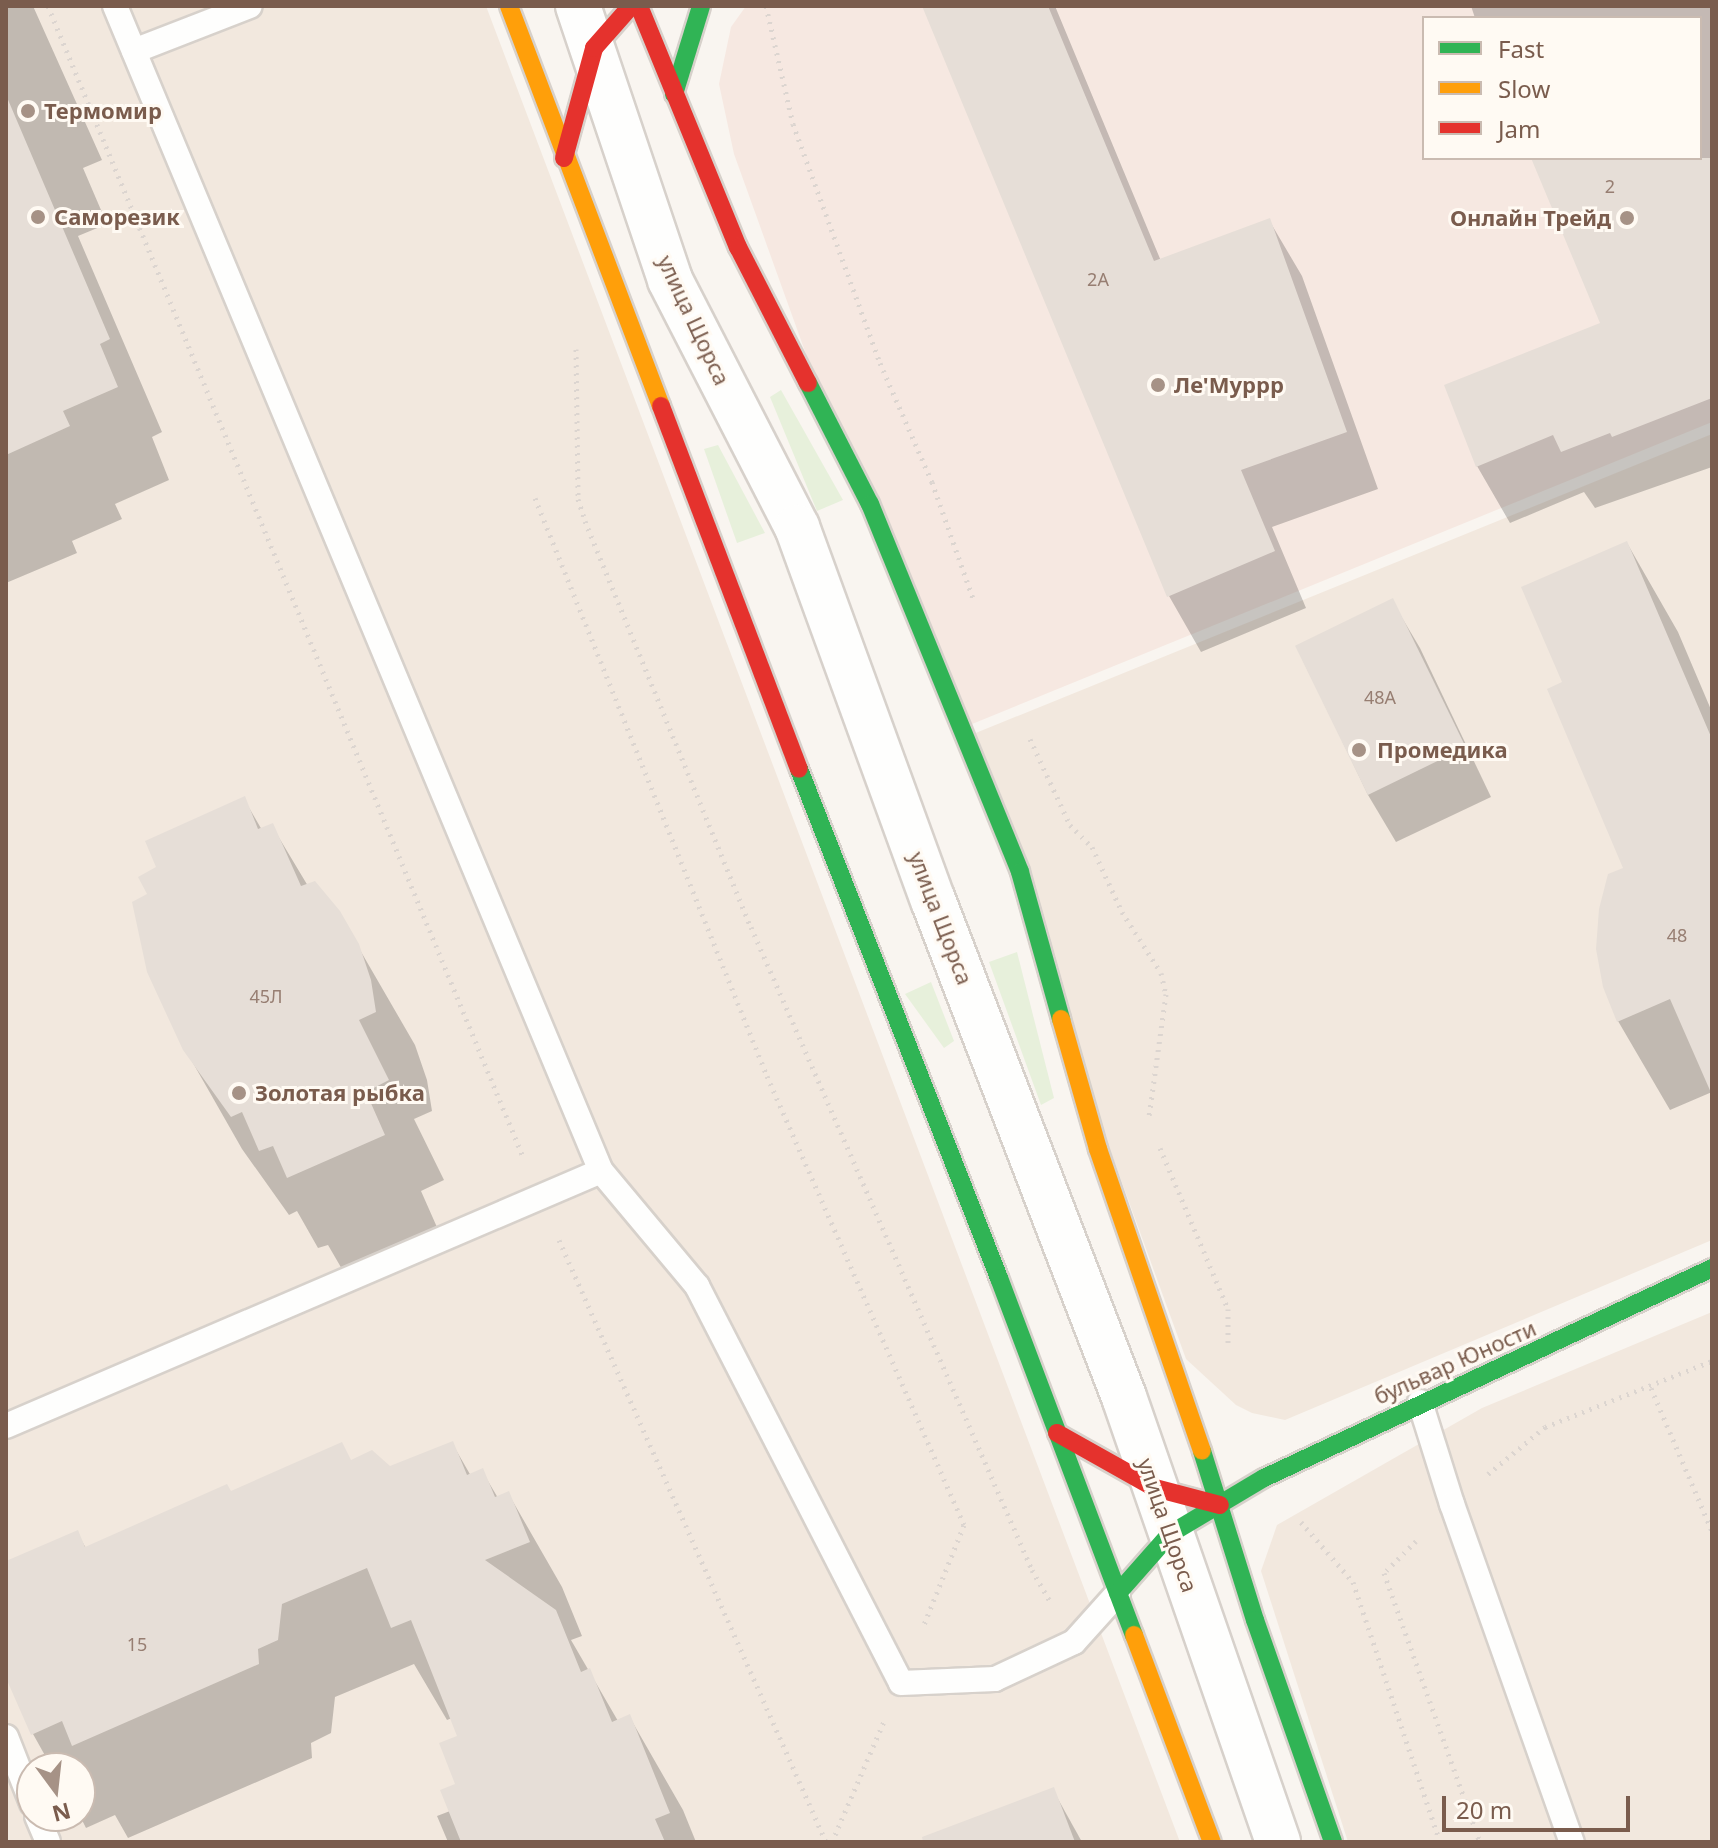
<!DOCTYPE html>
<html>
<head>
<meta charset="utf-8">
<style>
  body { margin:0 }
  #map { position:relative; width:1718px; height:1848px; overflow:hidden; background:#f9f5f0; font-family:"Noto Sans",sans-serif }
  div>[style] { position:absolute }
  .residential>* { inset:0; background:#f2e8de }
  .commercial>* { inset:0; background:#f6e8e1 }
  .green>* { inset:0; background:#e7f0db }
  .shadow>* { inset:0; background:#0003 }
  .building>* { inset:0; background:#e6ded7; transform-origin:0 0 }
  .path>* { height:5px; margin-top:-2.5px; transform-origin:0; background:repeating-linear-gradient(90deg,#dcd5d0 0 2px,transparent 0 8px) }
  .roads { filter:drop-shadow(2px 0 #d7d1cb) drop-shadow(-2px 0 #d7d1cb) drop-shadow(0 2px #d7d1cb) drop-shadow(0 -2px #d7d1cb) }
  .lane>* { height:24px; margin:-12px; padding:0 12px; transform-origin:12px; border-radius:12px; background:#fefefd }
  .street>* { height:44px; margin:-22px; padding:0 22px; transform-origin:22px; border-radius:22px; background:#fefefd }
  .fast>* { height:18px; margin:-9px; padding:0 9px; transform-origin:9px; border-radius:9px; background:#30b455 }
  .slow>* { height:18px; margin:-9px; padding:0 9px; transform-origin:9px; border-radius:9px; background:#ff9f0a }
  .jam>* { height:18px; margin:-9px; padding:0 9px; transform-origin:9px; border-radius:9px; background:#e5322d }
  .dots>* { width:22px; height:22px; translate:-50% -50%; box-sizing:border-box; border:4px solid #fffaf3; border-radius:50% }
  span { translate:-50% -50%; white-space:nowrap; text-align:center; line-height:1.15; -webkit-text-stroke:6px #fffaf3; paint-order:stroke }
  .number-label { font-size:18px; color:#977e72 }
  .number-label span { -webkit-text-stroke-width:0 }
  .poi-label { font-size:22px; color:#7a5c4d; font-weight:700 }
  .left { translate:0 -50%; text-align:left }
  .right { translate:-100% -50%; text-align:right }
  .street-label { font-size:22px; color:#7a5c4d }
  .frame { position:absolute; inset:0; border:8px solid #7a5c4d; pointer-events:none }
  .legend { position:absolute; left:1422px; top:16px; width:280px; height:144px; box-sizing:border-box; background:#fffaf3; border:2px solid #cabbb1; margin:0; padding:10px 14px; list-style:none; font-size:24px; color:#7a5c4d }
  .legend li { display:flex; align-items:center; gap:16px; height:40px }
  .legend b { width:40px; border:2px solid #cabbb1 }
  .north { position:absolute; left:16px; top:1752px; width:80px; height:80px; box-sizing:border-box; background:#fffaf3; border:2px solid #cabbb1; border-radius:50%; rotate:165deg; font-size:22px; font-weight:700; line-height:32px; text-align:center; color:#7a5c4d }
  .north::after { content:''; display:block; margin:auto; width:28px; height:36px; background:#a69286; clip-path:polygon(50% 0,100% 100%,50% 72%,0 100%) }
  .scale { position:absolute; left:1442px; top:1796px; width:188px; height:36px; box-sizing:border-box; border:4px solid #7a5c4d; border-top:0; padding-left:10px; font-size:24px; line-height:28px; white-space:nowrap; color:#7a5c4d; -webkit-text-stroke:6px #fffaf3; paint-order:stroke }
</style>
</head>
<body>
<div id="map">
  <div class="residential">
    <div style="clip-path:polygon(evenodd,6px 6px,486px 6px,1180px 1842px,6px 1842px,6px 6px,32px 1768px,80px 1768px,80px 1816px,32px 1816px,32px 1768px)"></div>
    <div style="clip-path:polygon(1712px 434px,1712px 1240px,1285px 1420px,1252px 1413px,1236px 1405px,1186px 1359px,961px 739px)"></div>
    <div style="clip-path:polygon(1712px 1312px,1712px 1842px,1348px 1842px,1261px 1571px,1277px 1525px,1482px 1408px)"></div>
  </div>
  <div class="commercial">
    <div style="clip-path:polygon(evenodd,746px 6px,1712px 6px,1712px 422px,955px 731px,820px 393px,734px 154px,719px 84px,731px 27px,746px 6px,1424px 18px,1700px 18px,1700px 158px,1424px 158px,1424px 18px)"></div>
  </div>
  <div class="green">
    <div style="clip-path:polygon(781px 390px,843px 500px,817px 511px,770px 397px)"></div>
    <div style="clip-path:polygon(718px 445px,765px 533px,737px 543px,704px 449px)"></div>
    <div style="clip-path:polygon(1017px 952px,1054px 1098px,1041px 1105px,989px 962px)"></div>
    <div style="clip-path:polygon(931px 982px,954px 1041px,944px 1048px,905px 994px)"></div>
  </div>
  <div class="shadow">
    <div style="clip-path:polygon(6px 6px,33px 6px,102px 160px,83px 168px,107px 224px,78px 236px,162px 432px,152px 437px,169px 480px,115px 504px,122px 519px,72px 541px,77px 553px,6px 583px)"></div>
    <div style="clip-path:polygon(924px 6px,1055px 6px,1161px 261px,1269px 220px,1302px 276px,1378px 489px,1272px 527px,1306px 608px,1201px 652px,1169px 596px)"></div>
    <div style="clip-path:polygon(1471px 6px,1712px 6px,1712px 467px,1595px 508px,1584px 492px,1510px 523px,1477px 466px,1446px 387px,1602px 324px,1534px 158px,1700px 158px,1700px 18px,1475px 18px)"></div>
    <div style="clip-path:polygon(1627px 543px,1678px 632px,1712px 712px,1712px 1092px,1670px 1110px,1618px 1021px,1626px 869px,1565px 683px)"></div>
    <div style="clip-path:polygon(1392px 601px,1420px 648px,1491px 797px,1396px 842px,1368px 795px,1297px 646px)"></div>
    <div style="clip-path:polygon(244px 799px,262px 830px,272px 826px,308px 886px,338px 912px,415px 1045px,427px 1080px,432px 1111px,414px 1119px,444px 1180px,421px 1191px,440px 1234px,346px 1276px,328px 1245px,318px 1248px,297px 1211px,289px 1215px,242px 1149px,185px 1049px,159px 868px)"></div>
    <div style="clip-path:polygon(452px 1443px,471px 1476px,482px 1471px,498px 1498px,508px 1493px,562px 1587px,582px 1636px,571px 1640px,618px 1721px,629px 1716px,683px 1810px,696px 1842px,448px 1842px,437px 1816px,450px 1811px,458px 1785px,460px 1737px,452px 1718px,447px 1720px,414px 1664px,335px 1697px,331px 1733px,311px 1743px,312px 1758px,128px 1838px,115px 1815px,86px 1828px,80px 1816px,80px 1768px,52px 1768px,33px 1734px,6px 1673px,6px 1563px,77px 1533px,86px 1548px,231px 1494px,352px 1462px,390px 1468px)"></div>
    <div style="clip-path:polygon(1053px 1790px,1082px 1842px,984px 1842px)"></div>
  </div>
  <div class="building">
    <div style="clip-path:polygon(922px 6px,1048px 6px,1154px 261px,1270px 218px,1347px 432px,1241px 470px,1275px 551px,1167px 597px)"></div>
    <div style="clip-path:polygon(6px 95px,110px 339px,100px 344px,118px 387px,63px 411px,70px 426px,6px 455px)"></div>
    <div style="clip-path:polygon(1531px 158px,1712px 158px,1712px 398px,1612px 437px,1610px 433px,1561px 452px,1553px 435px,1476px 467px,1444px 385px,1600px 323px)"></div>
    <div style="clip-path:polygon(1627px 541px,1712px 739px,1712px 1095px,1670px 999px,1617px 1022px,1603px 987px,1596px 949px,1599px 909px,1608px 874px,1623px 868px,1547px 689px,1562px 682px,1521px 587px)"></div>
    <div style="left:1393px;top:598px;width:166px;height:109px;rotate:64deg"></div>
    <div style="clip-path:polygon(245px 796px,258px 829px,273px 823px,301px 886px,315px 881px,340px 911px,359px 944px,371px 980px,376px 1012px,359px 1020px,389px 1080px,366px 1092px,385px 1135px,287px 1178px,273px 1146px,259px 1151px,242px 1112px,231px 1117px,183px 1050px,147px 972px,132px 902px,147px 894px,138px 877px,156px 867px,145px 841px)"></div>
    <div style="clip-path:polygon(453px 1441px,467px 1475px,483px 1468px,495px 1497px,509px 1491px,530px 1542px,485px 1560px,556px 1610px,581px 1672px,590px 1668px,612px 1722px,630px 1714px,670px 1813px,655px 1819px,665px 1842px,461px 1842px,440px 1790px,455px 1784px,439px 1743px,457px 1736px,411px 1620px,391px 1628px,367px 1568px,282px 1604px,278px 1640px,258px 1649px,259px 1664px,72px 1746px,62px 1721px,31px 1735px,6px 1678px,6px 1561px,78px 1530px,85px 1547px,227px 1484px,231px 1491px,342px 1442px,351px 1460px,372px 1450px,390px 1466px)"></div>
    <div style="clip-path:polygon(1054px 1787px,1075px 1842px,923px 1842px,922px 1837px)"></div>
  </div>
  <div class="path">
    <div style="left:48px;top:6px;width:1245px;rotate:67.57deg"></div>
    <div style="left:766px;top:6px;width:121px;rotate:77.1deg"></div>
    <div style="left:793px;top:124px;width:254px;rotate:70deg"></div>
    <div style="left:880px;top:363px;width:130px;rotate:66.4deg"></div>
    <div style="left:932px;top:482px;width:126px;rotate:70.6deg"></div>
    <div style="left:576px;top:349px;width:150px;rotate:89.2deg"></div>
    <div style="left:578px;top:499px;width:23px;rotate:72deg"></div>
    <div style="left:585px;top:521px;width:439px;rotate:67.8deg"></div>
    <div style="left:751px;top:927px;width:702px;rotate:66.39deg"></div>
    <div style="left:1032px;top:1570px;width:36px;rotate:60deg"></div>
    <div style="left:535px;top:498px;width:623px;rotate:68.13deg"></div>
    <div style="left:767px;top:1076px;width:490px;rotate:66.3deg"></div>
    <div style="left:964px;top:1525px;width:110px;rotate:111.9deg"></div>
    <div style="left:1030px;top:739px;width:95px;rotate:65.1deg"></div>
    <div style="left:1070px;top:825px;width:31px;rotate:45deg"></div>
    <div style="left:1092px;top:847px;width:72px;rotate:65.2deg"></div>
    <div style="left:1122px;top:912px;width:72px;rotate:57.4deg"></div>
    <div style="left:1161px;top:973px;width:22px;rotate:77deg"></div>
    <div style="left:1166px;top:994px;width:123px;rotate:97.9deg"></div>
    <div style="left:1160px;top:1148px;width:175px;rotate:67.1deg"></div>
    <div style="left:1228px;top:1309px;width:39px;rotate:90deg"></div>
    <div style="left:559px;top:1240px;width:659px;rotate:66.08deg"></div>
    <div style="left:1651px;top:1388px;width:155px;rotate:66.9deg"></div>
    <div style="left:1488px;top:1474px;width:74px;rotate:-39.5deg"></div>
    <div style="left:1545px;top:1427px;width:180px;rotate:-21.6deg"></div>
    <div style="left:1301px;top:1522px;width:79px;rotate:49.1deg"></div>
    <div style="left:1353px;top:1582px;width:274px;rotate:71.5deg"></div>
    <div style="left:1416px;top:1541px;width:45px;rotate:135deg"></div>
    <div style="left:1384px;top:1573px;width:286px;rotate:70.4deg"></div>
    <div style="left:832px;top:1842px;width:132px;rotate:-66.7deg"></div>
  </div>
  <div class="roads">
    <div class="lane">
      <div style="left:115px;top:6px;width:1262px;rotate:67.36deg"></div>
      <div style="left:601px;top:1171px;width:150px;rotate:50.1deg"></div>
      <div style="left:697px;top:1286px;width:446px;rotate:62.8deg"></div>
      <div style="left:901px;top:1683px;width:94px;rotate:-2.4deg"></div>
      <div style="left:995px;top:1679px;width:87px;rotate:-25.1deg"></div>
      <div style="left:1074px;top:1642px;width:66px;rotate:-48.1deg"></div>
      <div style="left:134px;top:51px;width:124px;rotate:-21.2deg"></div>
      <div style="left:1420px;top:1402px;width:107px;rotate:72.6deg"></div>
      <div style="left:1452px;top:1504px;width:359px;rotate:70.5deg"></div>
      <div style="left:6px;top:1426px;width:647px;rotate:-23.2deg"></div>
      <div style="left:6px;top:1737px;width:71px;rotate:68.5deg"></div>
      <div style="left:37px;top:1816px;width:28px;rotate:67deg"></div>
    </div>
    <div class="street">
      <div style="left:578px;top:6px;width:289px;rotate:71.4deg"></div>
      <div style="left:670px;top:280px;width:278px;rotate:62.8deg"></div>
      <div style="left:797px;top:527px;width:397px;rotate:70deg"></div>
      <div style="left:933px;top:900px;width:532px;rotate:68.98deg"></div>
      <div style="left:1124px;top:1397px;width:471px;rotate:70.9deg"></div>
    </div>
    <div class="fast">
      <div style="left:674px;top:94px;width:92px;rotate:-72.9deg"></div>
      <div style="left:808px;top:383px;width:136px;rotate:62.9deg"></div>
      <div style="left:870px;top:504px;width:397px;rotate:67.8deg"></div>
      <div style="left:1020px;top:872px;width:153px;rotate:74.4deg"></div>
      <div style="left:799px;top:769px;width:547px;rotate:68.55deg"></div>
      <div style="left:999px;top:1278px;width:382px;rotate:69.3deg"></div>
      <div style="left:1202px;top:1451px;width:177px;rotate:72.6deg"></div>
      <div style="left:1255px;top:1620px;width:235px;rotate:70.6deg"></div>
      <div style="left:1118px;top:1593px;width:79px;rotate:-48.6deg"></div>
      <div style="left:1170px;top:1534px;width:109px;rotate:-30.8deg"></div>
      <div style="left:1264px;top:1478px;width:495px;rotate:-25.1deg"></div>
    </div>
    <div class="slow">
      <div style="left:509px;top:6px;width:428px;rotate:69.2deg"></div>
      <div style="left:1061px;top:1019px;width:135px;rotate:74.1deg"></div>
      <div style="left:1098px;top:1149px;width:319px;rotate:71deg"></div>
      <div style="left:1134px;top:1635px;width:221px;rotate:69.4deg"></div>
    </div>
    <div class="jam">
      <div style="left:639px;top:6px;width:261px;rotate:67.7deg"></div>
      <div style="left:738px;top:247px;width:153px;rotate:62.8deg"></div>
      <div style="left:564px;top:158px;width:114px;rotate:-74.7deg"></div>
      <div style="left:594px;top:48px;width:56px;rotate:-48.6deg"></div>
      <div style="left:661px;top:406px;width:388px;rotate:69.2deg"></div>
      <div style="left:1057px;top:1433px;width:112px;rotate:29.3deg"></div>
      <div style="left:1155px;top:1488px;width:67px;rotate:14.7deg"></div>
    </div>
  </div>
  <div class="dots">
    <div style="left:28px;top:111px;background:#a69286"></div>
    <div style="left:38px;top:217px;background:#a69286"></div>
    <div style="left:1627px;top:218px;background:#a69286"></div>
    <div style="left:1158px;top:385px;background:#a69286"></div>
    <div style="left:1359px;top:750px;background:#a69286"></div>
    <div style="left:239px;top:1093px;background:#a69286"></div>
  </div>
  <div class="number-label">
    <span style="left:1610px;top:186px">2</span>
    <span style="left:1098px;top:279px">2А</span>
    <span style="left:1380px;top:697px">48А</span>
    <span style="left:1677px;top:935px">48</span>
    <span style="left:266px;top:996px">45Л</span>
    <span style="left:137px;top:1644px">15</span>
  </div>
  <div class="poi-label">
    <span class="left" style="left:44px;top:111px">Термомир</span>
    <span class="left" style="left:54px;top:217px">Саморезик</span>
    <span class="right" style="left:1611px;top:218px">Онлайн Трейд</span>
    <span class="left" style="left:1174px;top:385px">Ле'Муррр</span>
    <span class="left" style="left:1377px;top:750px">Промедика</span>
    <span class="left" style="left:255px;top:1093px">Золотая рыбка</span>
  </div>
  <div class="street-label">
    <span style="left:694px;top:320px;rotate:65deg">улица Щорса</span>
    <span style="left:941px;top:918px;rotate:69deg">улица Щорса</span>
    <span style="left:1455px;top:1362px;rotate:-24deg">бульвар Юности</span>
    <span style="left:1168px;top:1525px;rotate:71deg">улица Щорса</span>
  </div>
  <div class="frame"></div>
  <ul class="legend">
  <li><b style="height:10px;background:#30b455"></b>Fast</li>
  <li><b style="height:10px;background:#ff9f0a"></b>Slow</li>
  <li><b style="height:10px;background:#e5322d"></b>Jam</li>
  </ul>
  <div class="north">N</div>
  <div class="scale">20 m</div>
</div>
</body>
</html>
